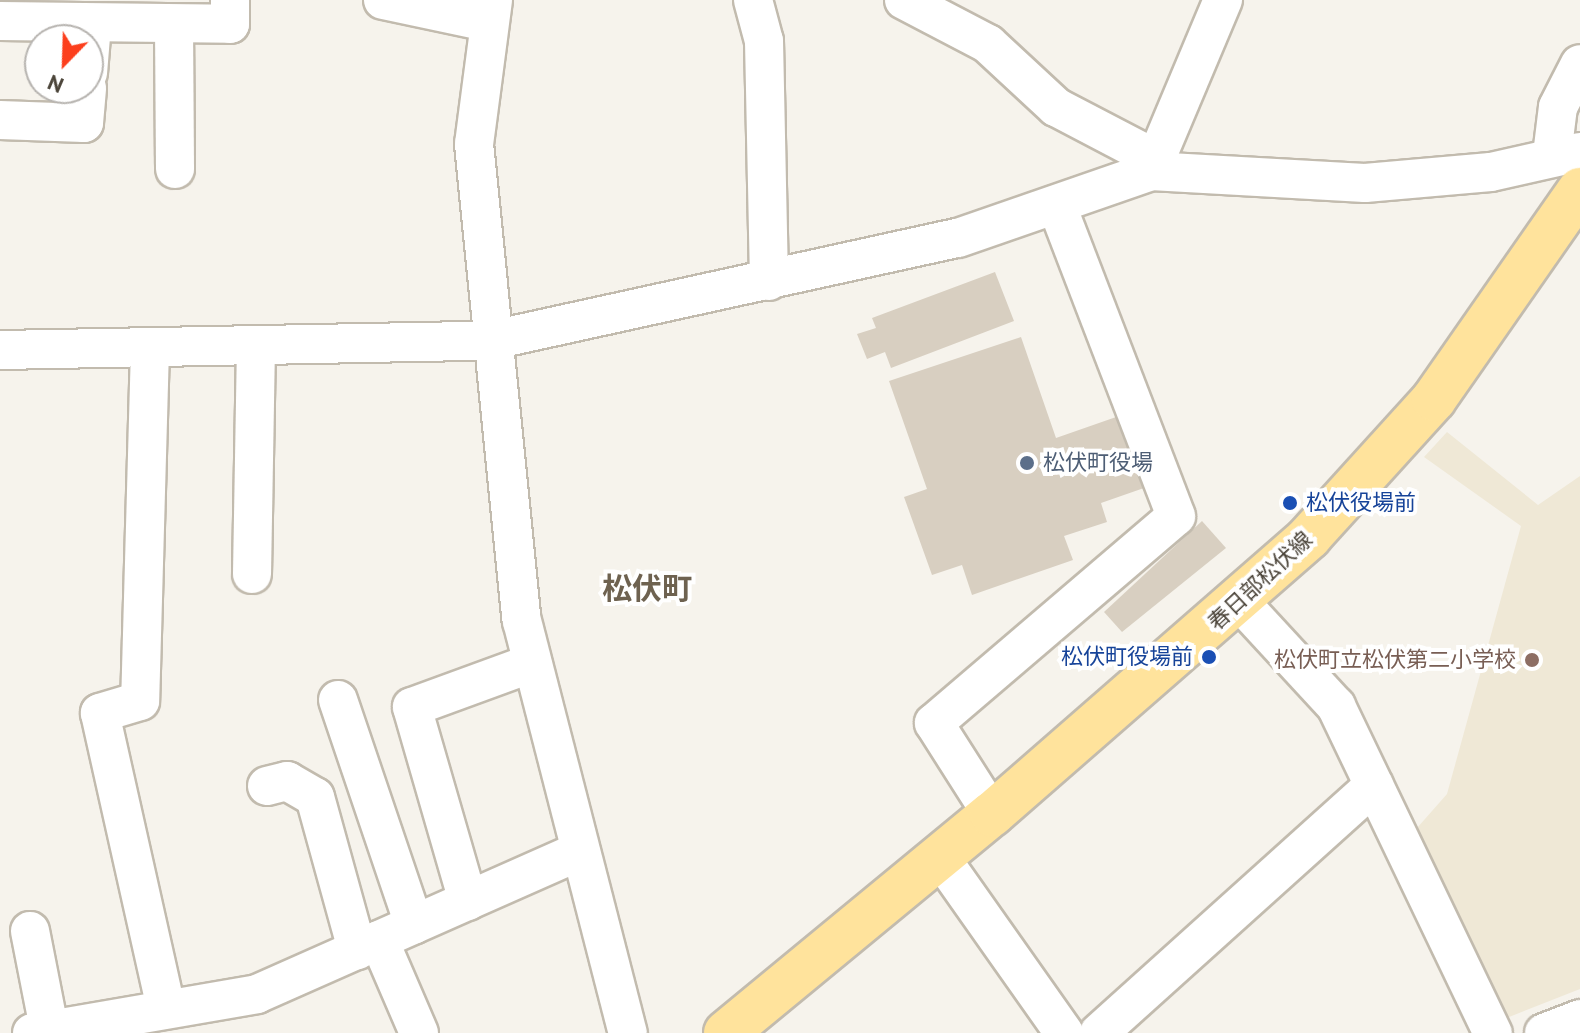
<!DOCTYPE html>
<html>
<head>
<meta charset="utf-8">
<style>
  body { margin:0 }
  #map { position:relative; width:1580px; height:1033px; overflow:hidden; background:#f6f3ec; font-family:"PT Sans","Noto Sans JP",sans-serif }
  div>[style] { position:absolute }
  .education>* { inset:0; background:#efe8d6 }
  .building>* { inset:0; background:#d8cfc1 }
  .roads { filter:drop-shadow(2px 0 #c2bbae) drop-shadow(-2px 0 #c2bbae) drop-shadow(0 2px #c2bbae) drop-shadow(0 -2px #c2bbae) }
  .minor>* { height:38px; margin:-19px; padding:0 19px; transform-origin:19px; border-radius:19px; background:#fff }
  .major>* { height:44px; margin:-22px; padding:0 22px; transform-origin:22px; border-radius:22px; background:#ffe39c }
  .dots>* { width:22px; height:22px; translate:-50% -50%; box-sizing:border-box; border:4px solid #fff; border-radius:50% }
  span { translate:-50% -50%; white-space:nowrap; text-align:center; line-height:1.15; -webkit-text-stroke:8px #fff; paint-order:stroke }
  .service-label { font-size:22px; color:#4e5e75 }
  .left { translate:0 -50%; text-align:left }
  .transit-label { font-size:22px; color:#164399 }
  .right { translate:-100% -50%; text-align:right }
  .street-label { font-size:22px; color:#4b4439 }
  .education-label { font-size:22px; color:#785e54 }
  .district-label { font-size:30px; color:#6e6250; font-weight:700 }
  .north { position:absolute; left:24px; top:24px; width:80px; height:80px; box-sizing:border-box; background:#fff; border:2px solid #b7b4b0; border-radius:50%; rotate:203deg; font-size:22px; font-weight:700; line-height:32px; text-align:center; color:#4b4439 }
  .north::after { content:''; display:block; margin:auto; width:28px; height:36px; background:#fc3f1d; clip-path:polygon(50% 0,100% 100%,50% 72%,0 100%) }
</style>
</head>
<body>
<div id="map">
  <div class="education">
    <div style="clip-path:polygon(1447px 432px,1538px 505px,1580px 476px,1580px 989px,1499px 1021px,1417px 828px,1447px 794px,1521px 526px,1424px 457px)"></div>
  </div>
  <div class="building">
    <div style="clip-path:polygon(995px 272px,1014px 321px,891px 368px,885px 352px,867px 359px,857px 334px,876px 328px,872px 318px)"></div>
    <div style="clip-path:polygon(1021px 337px,1056px 438px,1119px 416px,1144px 488px,1101px 503px,1107px 522px,1064px 536px,1073px 560px,972px 595px,962px 565px,932px 575px,904px 497px,927px 489px,889px 381px)"></div>
    <div style="clip-path:polygon(1202px 521px,1226px 548px,1122px 632px,1104px 612px)"></div>
  </div>
  <div class="roads">
    <div class="minor">
      <div style="left:383px;top:0;width:106px;rotate:11.9deg"></div>
      <div style="left:493px;top:0;width:145px;rotate:97.5deg"></div>
      <div style="left:474px;top:144px;width:479px;rotate:84.3deg"></div>
      <div style="left:522px;top:621px;width:425px;rotate:75.6deg"></div>
      <div style="left:753px;top:0;width:42px;rotate:75deg"></div>
      <div style="left:764px;top:41px;width:240px;rotate:88.8deg"></div>
      <div style="left:904px;top:0;width:95px;rotate:27.6deg"></div>
      <div style="left:988px;top:44px;width:93px;rotate:42.8deg"></div>
      <div style="left:1056px;top:107px;width:99px;rotate:27.6deg"></div>
      <div style="left:1144px;top:153px;width:19px;rotate:69deg"></div>
      <div style="left:0;top:21px;width:230px;rotate:0.7deg"></div>
      <div style="left:230px;top:24px;width:24px;rotate:-90deg"></div>
      <div style="left:174px;top:25px;width:144px;rotate:89.6deg"></div>
      <div style="left:88px;top:73px;width:49px;rotate:-85.3deg"></div>
      <div style="left:0;top:120px;width:84px;rotate:2deg"></div>
      <div style="left:84px;top:123px;width:35px;rotate:-85deg"></div>
      <div style="left:1552px;top:155px;width:48px;rotate:-82.9deg"></div>
      <div style="left:1558px;top:107px;width:48px;rotate:-62.9deg"></div>
      <div style="left:1151px;top:171px;width:186px;rotate:-67.2deg"></div>
      <div style="left:150px;top:348px;width:353px;rotate:91.6deg"></div>
      <div style="left:140px;top:701px;width:42px;rotate:163.3deg"></div>
      <div style="left:100px;top:713px;width:303px;rotate:77.4deg"></div>
      <div style="left:0;top:350px;width:488px;rotate:-1.1deg"></div>
      <div style="left:488px;top:341px;width:481px;rotate:-12.4deg"></div>
      <div style="left:958px;top:238px;width:204px;rotate:-19.1deg"></div>
      <div style="left:1151px;top:171px;width:214px;rotate:3.2deg"></div>
      <div style="left:1365px;top:183px;width:126px;rotate:-5deg"></div>
      <div style="left:1491px;top:172px;width:91px;rotate:-12.7deg"></div>
      <div style="left:252px;top:574px;width:228px;rotate:-89deg"></div>
      <div style="left:1240px;top:602px;width:142px;rotate:47.3deg"></div>
      <div style="left:1336px;top:706px;width:363px;rotate:64.4deg"></div>
      <div style="left:338px;top:700px;width:237px;rotate:71.3deg"></div>
      <div style="left:267px;top:786px;width:21px;rotate:-14deg"></div>
      <div style="left:287px;top:781px;width:32px;rotate:30deg"></div>
      <div style="left:315px;top:797px;width:159px;rotate:74.6deg"></div>
      <div style="left:992px;top:814px;width:108px;rotate:-122.5deg"></div>
      <div style="left:934px;top:723px;width:318px;rotate:-40.5deg"></div>
      <div style="left:1176px;top:516px;width:330px;rotate:-111deg"></div>
      <div style="left:940px;top:857px;width:215px;rotate:54.8deg"></div>
      <div style="left:468px;top:901px;width:202px;rotate:-106.1deg"></div>
      <div style="left:412px;top:707px;width:128px;rotate:-20.1deg"></div>
      <div style="left:30px;top:931px;width:104px;rotate:78.9deg"></div>
      <div style="left:379px;top:940px;width:101px;rotate:66.7deg"></div>
      <div style="left:32px;top:1033px;width:228px;rotate:-9.8deg"></div>
      <div style="left:257px;top:994px;width:351px;rotate:-23.9deg"></div>
      <div style="left:1099px;top:1033px;width:370px;rotate:-42deg"></div>
      <div style="left:1544px;top:1033px;width:39px;rotate:-21deg"></div>
    </div>
    <div class="major">
      <div style="left:726px;top:1033px;width:345px;rotate:-39.5deg"></div>
      <div style="left:992px;top:814px;width:421px;rotate:-41.1deg"></div>
      <div style="left:1309px;top:537px;width:186px;rotate:-47.8deg"></div>
      <div style="left:1434px;top:399px;width:255px;rotate:-55.1deg"></div>
    </div>
  </div>
  <div class="dots">
    <div style="left:1027px;top:463px;background:#5c6f8a"></div>
    <div style="left:1290px;top:503px;background:#1a4fb4"></div>
    <div style="left:1209px;top:657px;background:#1a4fb4"></div>
    <div style="left:1532px;top:660px;background:#8d6e63"></div>
  </div>
  <div class="service-label">
    <span class="left" style="left:1043px;top:463px">松伏町役場</span>
  </div>
  <div class="transit-label">
    <span class="left" style="left:1306px;top:503px">松伏役場前</span>
    <span class="right" style="left:1193px;top:657px">松伏町役場前</span>
  </div>
  <div class="street-label">
    <span style="left:1260px;top:581px;rotate:-43deg">春日部松伏線</span>
  </div>
  <div class="education-label">
    <span class="right" style="left:1516px;top:660px">松伏町立松伏第二小学校</span>
  </div>
  <div class="district-label">
    <span style="left:647px;top:588px">松伏町</span>
  </div>
  <div class="north">N</div>
</div>
</body>
</html>
